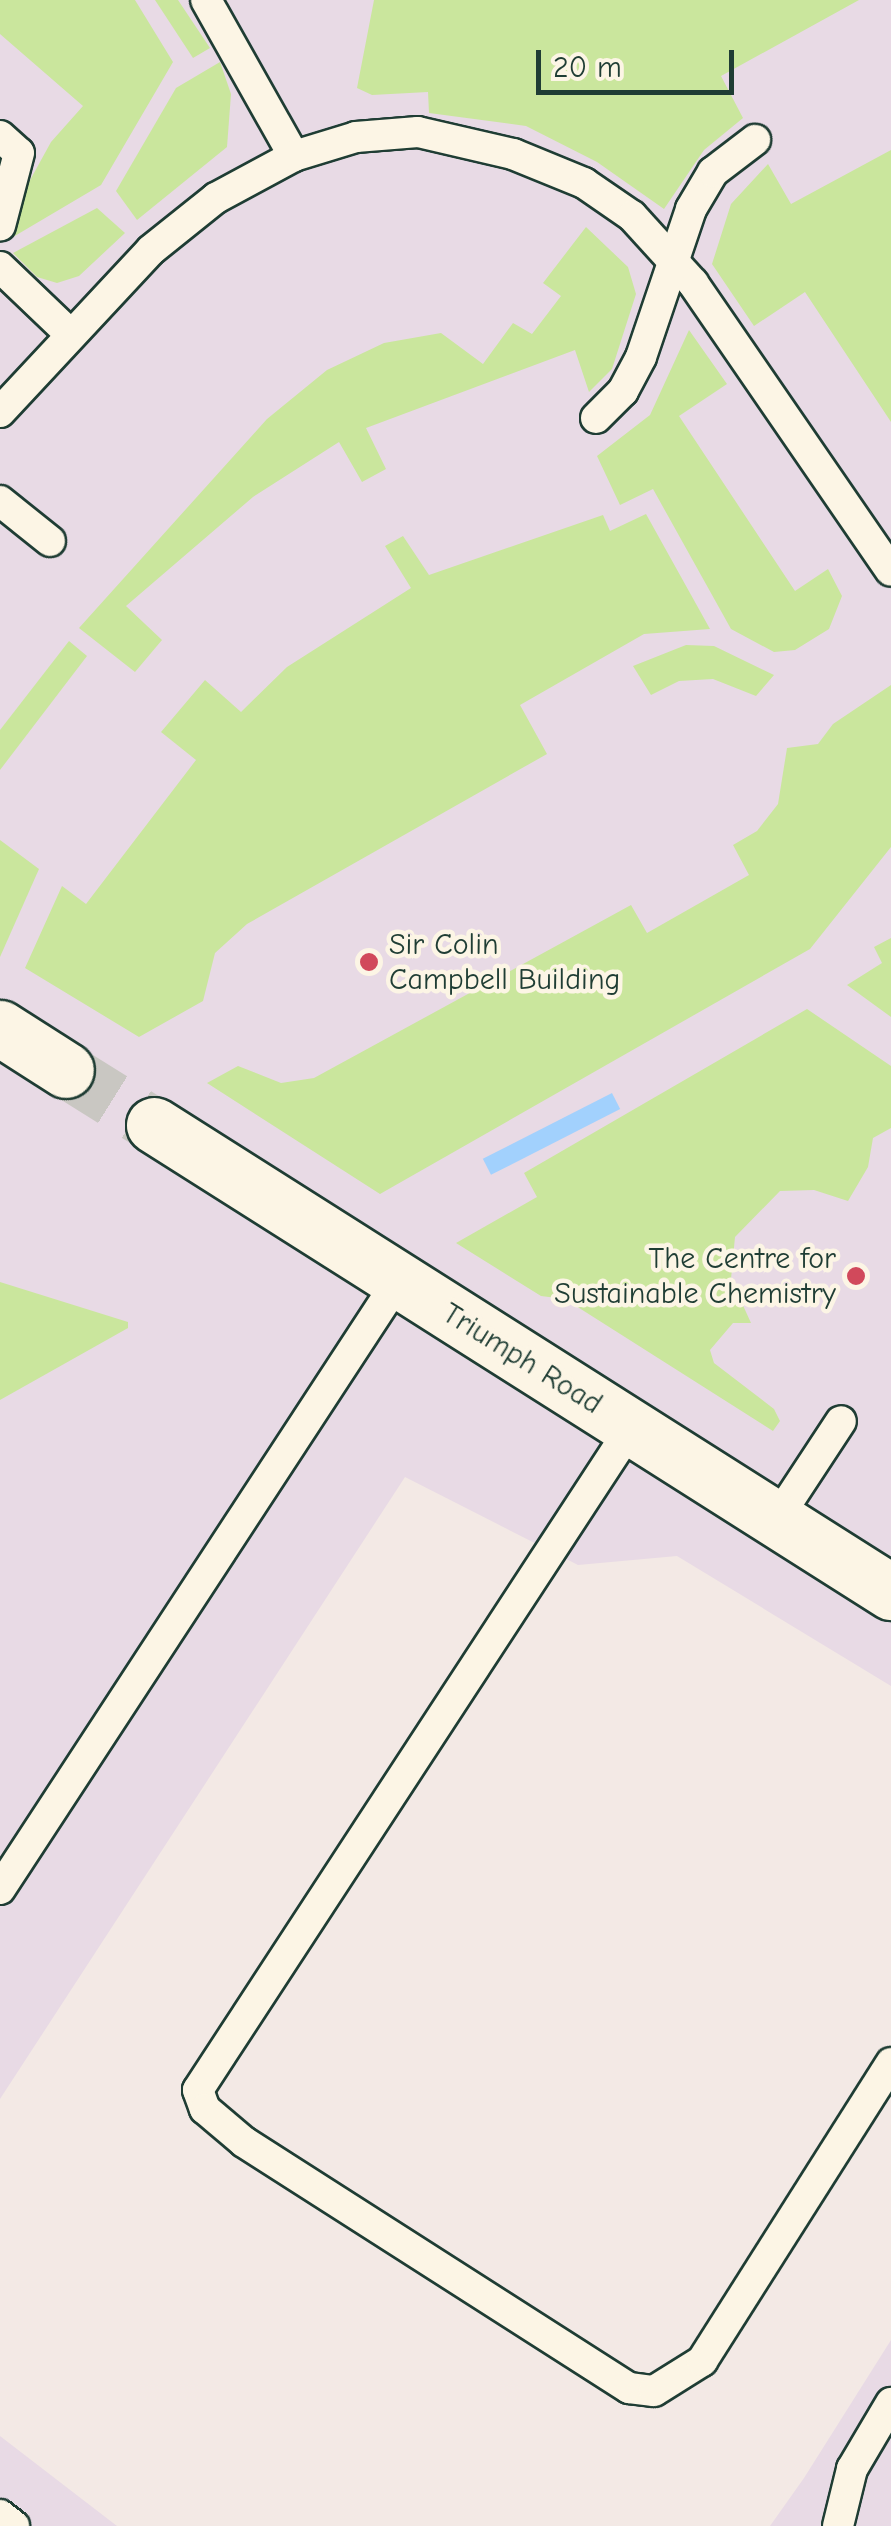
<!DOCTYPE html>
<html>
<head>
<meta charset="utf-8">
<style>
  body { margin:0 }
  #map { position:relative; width:891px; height:2526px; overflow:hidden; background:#f3e9e5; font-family:"Comic Neue",sans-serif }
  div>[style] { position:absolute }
  .built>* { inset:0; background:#e8dae5 }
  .green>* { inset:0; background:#cae69d }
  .water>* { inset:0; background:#a2d1fd; transform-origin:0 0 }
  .secondary-tunnel>* { height:55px; margin-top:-27.5px; transform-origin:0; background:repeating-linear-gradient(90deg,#c9c7c2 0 55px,transparent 0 83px) }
  .roads { filter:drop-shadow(2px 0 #1f3d34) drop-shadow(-2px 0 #1f3d34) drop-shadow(0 2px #1f3d34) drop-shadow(0 -2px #1f3d34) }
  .lane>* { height:30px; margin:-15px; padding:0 15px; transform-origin:15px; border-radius:15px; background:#fcf5e5 }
  .secondary>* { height:55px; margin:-27.5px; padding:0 27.5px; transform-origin:27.5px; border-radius:27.5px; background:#fcf5e5 }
  .dots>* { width:28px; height:28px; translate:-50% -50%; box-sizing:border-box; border:5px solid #fcf5e5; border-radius:50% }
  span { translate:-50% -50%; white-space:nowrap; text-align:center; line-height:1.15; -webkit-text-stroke:9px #fcf5e5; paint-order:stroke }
  .poi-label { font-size:30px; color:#1f3d34 }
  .left { translate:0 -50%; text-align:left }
  .right { translate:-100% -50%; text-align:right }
  .street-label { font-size:30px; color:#1f3d34 }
  .scale { position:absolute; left:536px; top:50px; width:198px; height:45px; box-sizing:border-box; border:5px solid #1f3d34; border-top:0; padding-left:12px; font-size:30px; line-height:35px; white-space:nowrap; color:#1f3d34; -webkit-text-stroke:8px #fcf5e5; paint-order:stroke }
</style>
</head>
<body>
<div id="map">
  <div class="built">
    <div style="clip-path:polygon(0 0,891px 0,891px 1686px,677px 1556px,578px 1565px,405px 1477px,0 2099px)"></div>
    <div style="clip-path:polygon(891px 2340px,891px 2526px,770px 2526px,804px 2478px)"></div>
    <div style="clip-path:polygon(0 2436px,117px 2526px,0 2526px)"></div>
  </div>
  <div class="green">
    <div style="clip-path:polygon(0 0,135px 0,173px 62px,101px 185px,8px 240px,18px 202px,51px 142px,83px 106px,0 34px)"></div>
    <div style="clip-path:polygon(155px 0,178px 0,210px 48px,193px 58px)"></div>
    <div style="clip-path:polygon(374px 0,859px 0,721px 76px,743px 118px,704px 150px,664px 209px,597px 162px,526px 126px,429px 113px,428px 92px,372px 95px,357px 88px)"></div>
    <div style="clip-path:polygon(220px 62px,231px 94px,227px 147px,137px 220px,116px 191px,176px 88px)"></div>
    <div style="clip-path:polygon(891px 150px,891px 422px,805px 292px,754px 326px,712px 264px,731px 204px,768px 164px,791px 204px)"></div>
    <div style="clip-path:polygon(97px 208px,125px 233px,79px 276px,57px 283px,37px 277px,13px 253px)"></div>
    <div style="clip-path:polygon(586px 227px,628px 267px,636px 294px,612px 369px,589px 392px,575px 350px,366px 428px,386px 469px,362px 482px,339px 442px,253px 497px,126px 606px,162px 640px,135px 672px,79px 628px,267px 419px,327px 370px,384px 343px,441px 333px,483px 364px,513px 323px,532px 334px,561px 296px,543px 283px)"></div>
    <div style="clip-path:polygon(689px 330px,727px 384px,679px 416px,795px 591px,828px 569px,842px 596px,829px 629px,795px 650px,774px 652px,731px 629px,653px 489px,620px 505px,597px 456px,650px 415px)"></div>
    <div style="clip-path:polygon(646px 514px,710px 629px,644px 634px,520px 705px,547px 754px,247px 924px,215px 953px,203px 1001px,139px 1037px,25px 968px,62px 886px,86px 904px,196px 760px,161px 732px,205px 680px,241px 712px,287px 667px,411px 588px,385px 546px,403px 536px,429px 575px,603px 515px,610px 531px)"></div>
    <div style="clip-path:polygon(69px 641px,87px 656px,0 770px,0 730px)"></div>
    <div style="clip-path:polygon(686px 645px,714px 646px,774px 675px,756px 696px,713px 679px,679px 681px,651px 695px,633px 666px)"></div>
    <div style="clip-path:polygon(891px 685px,891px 847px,810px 949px,380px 1194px,207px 1083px,238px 1066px,281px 1083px,314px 1078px,631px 905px,647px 933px,749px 875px,733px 845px,757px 831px,778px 804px,787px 748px,818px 744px,833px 724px)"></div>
    <div style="clip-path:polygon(0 840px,39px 869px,0 957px)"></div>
    <div style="clip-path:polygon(891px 938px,891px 1017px,847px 985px,882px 963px,874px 947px)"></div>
    <div style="clip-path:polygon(807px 1009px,891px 1066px,891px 1128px,873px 1138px,868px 1167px,848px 1201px,814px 1190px,780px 1191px,735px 1237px,731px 1279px,751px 1323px,733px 1323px,710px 1350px,714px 1363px,774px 1409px,780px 1421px,773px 1431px,565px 1299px,541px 1296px,456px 1243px,537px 1197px,524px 1173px)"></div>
    <div style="clip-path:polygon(0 1282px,128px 1322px,128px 1328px,0 1400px)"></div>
  </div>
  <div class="water">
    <div style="left:612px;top:1093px;width:18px;height:145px;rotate:63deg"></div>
  </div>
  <div class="secondary-tunnel">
    <div style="left:66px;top:1070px;width:104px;rotate:32deg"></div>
  </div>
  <div class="roads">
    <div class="lane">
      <div style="left:206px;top:0;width:179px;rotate:60.6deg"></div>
      <div style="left:0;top:136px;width:25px;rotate:42deg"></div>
      <div style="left:19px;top:153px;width:75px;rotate:104.6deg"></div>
      <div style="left:0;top:267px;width:97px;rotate:43.7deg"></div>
      <div style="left:0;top:412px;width:221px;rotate:-47deg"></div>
      <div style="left:151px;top:250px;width:83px;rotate:-38.7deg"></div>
      <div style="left:216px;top:198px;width:89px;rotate:-28.3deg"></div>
      <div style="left:294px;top:156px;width:65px;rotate:-17deg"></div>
      <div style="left:356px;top:137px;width:62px;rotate:-4.6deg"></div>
      <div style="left:418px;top:132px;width:98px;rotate:13deg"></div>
      <div style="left:513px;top:154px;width:77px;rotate:22.2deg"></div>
      <div style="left:584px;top:183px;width:58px;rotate:34.5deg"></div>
      <div style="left:632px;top:216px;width:91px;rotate:47.7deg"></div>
      <div style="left:693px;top:283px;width:349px;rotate:55.5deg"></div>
      <div style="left:596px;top:418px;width:38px;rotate:-45deg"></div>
      <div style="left:623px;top:391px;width:38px;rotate:-62deg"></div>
      <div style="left:641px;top:357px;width:156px;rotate:-71.3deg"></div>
      <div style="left:691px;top:209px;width:43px;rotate:-59.3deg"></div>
      <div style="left:713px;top:172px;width:53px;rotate:-37.3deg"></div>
      <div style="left:0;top:501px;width:64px;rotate:38.7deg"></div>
      <div style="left:631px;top:1428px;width:791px;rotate:123.19deg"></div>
      <div style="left:198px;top:2090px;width:20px;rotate:70deg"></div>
      <div style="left:205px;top:2109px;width:51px;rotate:40.2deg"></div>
      <div style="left:244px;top:2142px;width:457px;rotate:32.6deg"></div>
      <div style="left:629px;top:2388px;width:25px;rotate:7deg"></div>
      <div style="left:654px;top:2391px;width:57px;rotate:-32deg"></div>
      <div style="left:702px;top:2361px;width:353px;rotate:-57.6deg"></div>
      <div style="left:776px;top:1520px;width:118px;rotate:-56.7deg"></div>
      <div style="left:0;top:1889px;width:727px;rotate:-56.79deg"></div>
      <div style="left:0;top:2515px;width:18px;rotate:38deg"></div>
      <div style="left:838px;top:2526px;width:59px;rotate:-76.2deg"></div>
      <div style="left:852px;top:2469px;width:77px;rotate:-59.4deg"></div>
    </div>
    <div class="secondary">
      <div style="left:0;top:1028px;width:78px;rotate:32.5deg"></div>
      <div style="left:154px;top:1125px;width:873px;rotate:32.36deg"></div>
    </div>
  </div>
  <div class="dots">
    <div style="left:369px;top:962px;background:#d1495b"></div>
    <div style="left:856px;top:1276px;background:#d1495b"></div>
  </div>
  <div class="poi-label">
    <span class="left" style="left:389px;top:962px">Sir Colin<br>Campbell Building</span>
    <span class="right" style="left:836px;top:1276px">The Centre for<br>Sustainable Chemistry</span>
  </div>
  <div class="street-label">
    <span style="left:522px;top:1359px;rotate:32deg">Triumph Road</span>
  </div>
  <div class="scale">20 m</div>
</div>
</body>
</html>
